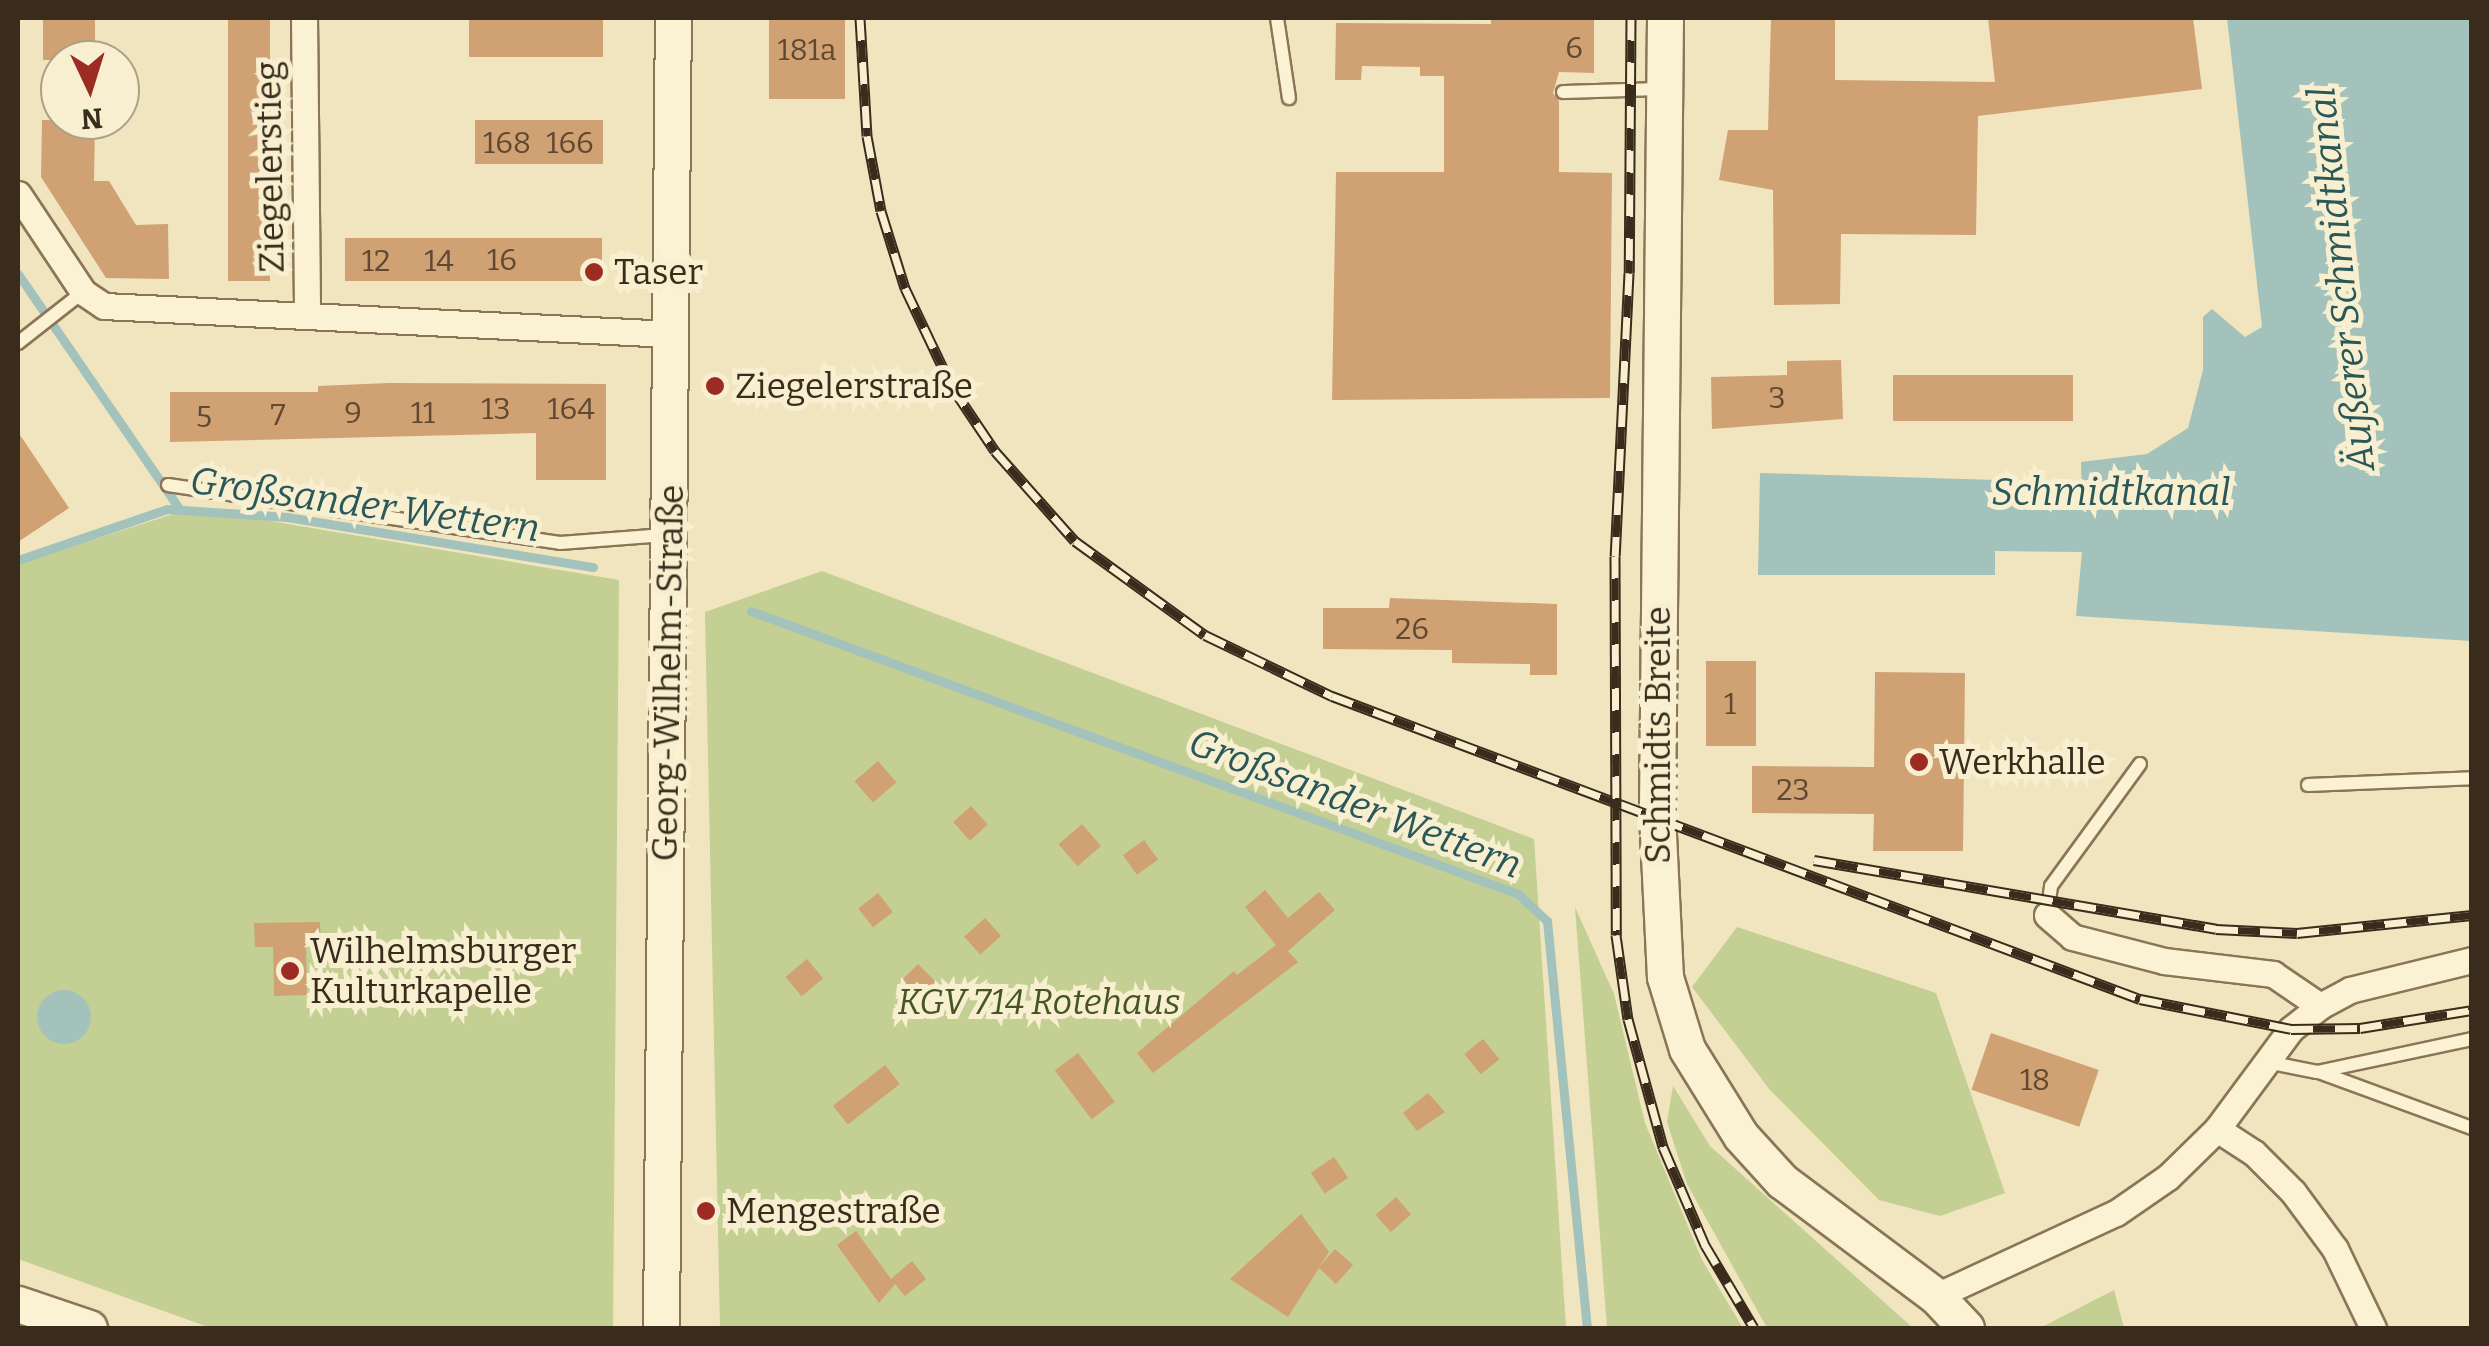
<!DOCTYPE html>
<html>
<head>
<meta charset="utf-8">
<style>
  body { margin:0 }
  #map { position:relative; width:2489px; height:1346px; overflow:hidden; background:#f0e5bf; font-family:Bitter,serif }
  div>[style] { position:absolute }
  .green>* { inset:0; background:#c3cf93 }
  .water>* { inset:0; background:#a3c2bb }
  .round { border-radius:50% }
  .stream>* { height:9px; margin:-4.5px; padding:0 4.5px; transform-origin:4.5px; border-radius:4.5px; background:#a3c2bb }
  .building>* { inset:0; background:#d0a173; transform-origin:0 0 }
  .roads { filter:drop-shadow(2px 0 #8a7657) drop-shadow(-2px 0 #8a7657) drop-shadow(0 2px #8a7657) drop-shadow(0 -2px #8a7657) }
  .lane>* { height:12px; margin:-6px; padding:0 6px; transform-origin:6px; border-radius:6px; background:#fbf2d3 }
  .street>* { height:25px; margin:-12.5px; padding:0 12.5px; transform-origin:12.5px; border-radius:12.5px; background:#fbf2d3 }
  .secondary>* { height:35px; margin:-17.5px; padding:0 17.5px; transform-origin:17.5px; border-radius:17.5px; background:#fbf2d3 }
  .rail>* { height:11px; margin-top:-5.5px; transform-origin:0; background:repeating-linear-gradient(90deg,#f7efcf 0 22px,#392c1c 0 44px); box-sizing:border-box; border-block:2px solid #392c1c }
  .dots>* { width:28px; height:28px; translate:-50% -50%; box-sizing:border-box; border:5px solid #f7efcf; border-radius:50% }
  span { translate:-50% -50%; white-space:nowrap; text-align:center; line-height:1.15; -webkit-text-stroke:10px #f7efcf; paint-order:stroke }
  .number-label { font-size:30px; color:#5f4932 }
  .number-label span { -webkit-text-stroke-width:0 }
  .street-label { font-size:35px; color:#392c1c }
  .poi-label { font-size:35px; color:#392c1c }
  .left { translate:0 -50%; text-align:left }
  .park-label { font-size:35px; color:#455621; font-style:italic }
  .water-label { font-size:38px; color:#2a5859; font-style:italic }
  .frame { position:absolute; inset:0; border:20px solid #392c1c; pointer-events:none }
  .north { position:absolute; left:40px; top:40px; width:100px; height:100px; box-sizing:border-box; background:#f7efcf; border:2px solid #aba187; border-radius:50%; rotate:176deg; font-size:28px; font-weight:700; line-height:40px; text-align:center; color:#392c1c }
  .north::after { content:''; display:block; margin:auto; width:35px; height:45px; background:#9c2c23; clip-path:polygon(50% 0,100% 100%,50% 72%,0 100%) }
</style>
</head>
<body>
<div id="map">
  <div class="green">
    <div style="clip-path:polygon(173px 514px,241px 516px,619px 580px,613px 1328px,211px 1328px,18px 1259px,18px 564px)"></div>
    <div style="clip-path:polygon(822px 571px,1534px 839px,1566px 1328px,720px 1328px,705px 612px)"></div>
    <div style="clip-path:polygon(1575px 907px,1614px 994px,1645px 1123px,1702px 1260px,1743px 1328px,1607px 1328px)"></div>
    <div style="clip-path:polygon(1737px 927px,1936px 993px,2005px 1193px,1940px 1216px,1879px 1200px,1770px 1090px,1692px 987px)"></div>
    <div style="clip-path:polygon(1673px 1086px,1710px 1146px,1913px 1328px,1767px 1328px,1687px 1184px,1667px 1122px)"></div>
    <div style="clip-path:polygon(2114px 1290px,2124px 1328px,2040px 1328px)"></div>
  </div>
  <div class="water">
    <div style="clip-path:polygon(2227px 18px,2471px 18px,2471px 641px,2076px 616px,2082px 552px,1995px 551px,1995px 575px,1758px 575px,1760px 473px,1997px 480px,1999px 504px,2082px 505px,2081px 462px,2147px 454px,2188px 428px,2203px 370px,2203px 317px,2212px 309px,2245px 337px,2262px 327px)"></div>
    <div class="round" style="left:37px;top:990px;width:54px;height:54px"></div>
  </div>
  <div class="stream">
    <div style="left:18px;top:274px;width:286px;rotate:55.5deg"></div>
    <div style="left:18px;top:560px;width:157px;rotate:-18.9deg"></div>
    <div style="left:167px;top:509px;width:120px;rotate:3.8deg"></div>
    <div style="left:287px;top:517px;width:310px;rotate:9.3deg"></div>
    <div style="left:751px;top:611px;width:818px;rotate:20.25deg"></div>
    <div style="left:1518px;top:894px;width:40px;rotate:43deg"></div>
    <div style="left:1547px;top:921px;width:409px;rotate:84.4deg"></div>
  </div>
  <div class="building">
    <div style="left:43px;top:18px;width:52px;height:42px"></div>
    <div style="left:228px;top:18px;width:42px;height:263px"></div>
    <div style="left:469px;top:18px;width:134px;height:39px"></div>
    <div style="left:769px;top:18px;width:76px;height:81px"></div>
    <div style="clip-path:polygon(1491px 18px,1594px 18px,1594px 73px,1559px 72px,1553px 93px,1559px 101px,1559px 172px,1612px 173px,1610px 398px,1332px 400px,1336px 172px,1444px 172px,1444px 76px,1420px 76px,1420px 67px,1362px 66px,1361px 80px,1335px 80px,1336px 23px,1491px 24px)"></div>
    <div style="clip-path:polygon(1771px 18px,1835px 18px,1835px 80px,1995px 82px,1988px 18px,2193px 18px,2202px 89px,1978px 116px,1976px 235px,1841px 234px,1840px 304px,1774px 305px,1773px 190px,1719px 180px,1728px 130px,1768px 130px)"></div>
    <div style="clip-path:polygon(42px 120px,95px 120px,94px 181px,109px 181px,136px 225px,168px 224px,169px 279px,106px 278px,41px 177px)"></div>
    <div style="left:603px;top:120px;width:44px;height:128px;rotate:90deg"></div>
    <div style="left:602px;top:238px;width:43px;height:257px;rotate:90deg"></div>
    <div style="clip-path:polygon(1841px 360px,1843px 419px,1712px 429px,1711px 377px,1787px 375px,1787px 361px)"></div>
    <div style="left:1893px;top:375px;width:180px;height:46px"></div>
    <div style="clip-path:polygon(389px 383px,606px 384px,606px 480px,536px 480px,536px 433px,170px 442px,170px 392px,318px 392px,318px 386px)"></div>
    <div style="clip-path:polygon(18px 432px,69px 508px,18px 542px)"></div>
    <div style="clip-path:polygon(1390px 598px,1557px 604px,1557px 675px,1530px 675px,1530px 664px,1452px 663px,1452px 650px,1323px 649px,1323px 608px,1389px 608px)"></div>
    <div style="left:1706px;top:661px;width:50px;height:85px"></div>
    <div style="clip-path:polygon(1875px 672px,1965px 673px,1963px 851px,1873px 851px,1874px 814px,1752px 813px,1752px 766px,1874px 767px)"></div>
    <div style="left:878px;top:761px;width:28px;height:31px;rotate:49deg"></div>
    <div style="left:971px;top:806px;width:25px;height:24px;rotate:48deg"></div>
    <div style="left:1082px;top:824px;width:29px;height:31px;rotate:49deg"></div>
    <div style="left:1144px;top:840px;width:24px;height:26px;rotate:54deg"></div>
    <div style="clip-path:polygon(1265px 890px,1288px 918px,1319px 892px,1335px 910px,1288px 951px,1298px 962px,1153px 1073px,1137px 1053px,1234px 971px,1237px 975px,1276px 945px,1245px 907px)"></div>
    <div style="left:878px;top:893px;width:24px;height:25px;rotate:52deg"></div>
    <div style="left:985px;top:918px;width:24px;height:28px;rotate:48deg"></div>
    <div style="clip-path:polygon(320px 922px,321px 947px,306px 947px,307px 995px,274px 996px,273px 947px,255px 947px,254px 923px)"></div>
    <div style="left:807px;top:959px;width:25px;height:28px;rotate:50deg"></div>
    <div style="left:918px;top:964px;width:25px;height:24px;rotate:45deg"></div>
    <div style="left:1991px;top:1033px;width:114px;height:60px;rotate:19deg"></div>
    <div style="left:1483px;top:1039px;width:26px;height:24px;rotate:51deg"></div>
    <div style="left:1078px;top:1053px;width:61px;height:29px;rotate:53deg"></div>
    <div style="left:885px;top:1065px;width:24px;height:66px;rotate:52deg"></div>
    <div style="clip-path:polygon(1428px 1093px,1445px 1112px,1417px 1131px,1403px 1113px)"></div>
    <div style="left:1334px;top:1157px;width:25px;height:28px;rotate:56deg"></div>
    <div style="left:1396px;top:1197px;width:23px;height:27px;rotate:49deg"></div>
    <div style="clip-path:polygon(1301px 1214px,1329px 1252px,1319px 1267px,1335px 1249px,1353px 1265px,1336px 1284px,1319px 1268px,1288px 1317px,1230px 1279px)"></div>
    <div style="clip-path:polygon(856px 1231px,891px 1279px,912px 1261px,926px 1279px,905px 1296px,895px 1284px,879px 1303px,837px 1245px)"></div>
  </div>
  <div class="roads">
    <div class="lane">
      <div style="left:1277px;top:18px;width:81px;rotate:81.5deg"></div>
      <div style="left:1563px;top:92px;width:97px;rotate:-1.8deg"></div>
      <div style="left:18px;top:343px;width:83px;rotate:-38.1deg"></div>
      <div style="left:168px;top:485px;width:396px;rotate:8.4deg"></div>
      <div style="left:560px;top:543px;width:105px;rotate:-4.4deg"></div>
      <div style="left:2308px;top:785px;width:164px;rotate:-2.4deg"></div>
      <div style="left:2047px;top:915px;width:29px;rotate:-82deg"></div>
      <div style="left:2051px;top:886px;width:151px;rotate:-53.9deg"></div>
      <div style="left:2267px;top:1062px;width:51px;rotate:11.3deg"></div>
      <div style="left:2317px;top:1072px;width:158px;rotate:-12deg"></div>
      <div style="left:2319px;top:1072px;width:163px;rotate:20.1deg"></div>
    </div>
    <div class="street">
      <div style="left:304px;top:18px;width:298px;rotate:89.4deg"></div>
      <div style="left:18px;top:194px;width:118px;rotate:56.4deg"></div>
      <div style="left:83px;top:292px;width:25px;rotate:34deg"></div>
      <div style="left:104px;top:306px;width:568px;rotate:2.83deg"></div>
      <div style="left:2047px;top:915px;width:33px;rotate:41deg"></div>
      <div style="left:2072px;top:937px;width:95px;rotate:14.6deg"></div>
      <div style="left:2164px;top:961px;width:110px;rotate:6.8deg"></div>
      <div style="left:2273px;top:974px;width:57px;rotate:34.2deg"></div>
      <div style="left:2217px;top:1129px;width:44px;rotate:33deg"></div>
      <div style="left:2254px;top:1153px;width:55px;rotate:45deg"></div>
      <div style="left:2293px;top:1192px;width:71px;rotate:53.6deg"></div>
      <div style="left:2335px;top:1249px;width:88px;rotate:64.3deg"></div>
      <div style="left:1936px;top:1296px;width:198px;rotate:-24.8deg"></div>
      <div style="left:2116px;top:1213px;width:63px;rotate:-34.7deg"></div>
      <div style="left:2168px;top:1177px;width:69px;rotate:-44.4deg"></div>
      <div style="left:2217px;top:1129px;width:124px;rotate:-53.5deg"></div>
      <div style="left:2291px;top:1029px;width:37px;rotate:-38deg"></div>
      <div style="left:2320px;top:1006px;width:34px;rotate:-28deg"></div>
      <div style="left:2350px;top:990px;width:126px;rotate:-13.8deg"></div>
    </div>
    <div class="secondary">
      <div style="left:1665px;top:18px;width:796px;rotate:90.58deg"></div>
      <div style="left:1657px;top:814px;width:163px;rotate:87.2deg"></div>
      <div style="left:1665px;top:977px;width:75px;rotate:73deg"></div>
      <div style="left:1687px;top:1049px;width:102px;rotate:58.2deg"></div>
      <div style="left:1741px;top:1136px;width:61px;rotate:47.7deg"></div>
      <div style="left:1782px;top:1181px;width:192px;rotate:36.8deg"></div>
      <div style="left:1936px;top:1296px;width:44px;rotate:46.8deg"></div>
      <div style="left:18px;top:1304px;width:75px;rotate:18.7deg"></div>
      <div style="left:661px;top:1328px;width:1310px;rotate:-89.48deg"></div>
    </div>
  </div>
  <div class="rail">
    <div style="left:860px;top:18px;width:118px;rotate:86.6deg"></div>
    <div style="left:867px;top:136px;width:76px;rotate:79.4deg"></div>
    <div style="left:881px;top:211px;width:81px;rotate:72.7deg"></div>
    <div style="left:905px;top:288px;width:110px;rotate:64.6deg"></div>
    <div style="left:952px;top:387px;width:77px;rotate:56.1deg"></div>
    <div style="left:995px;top:451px;width:120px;rotate:48.4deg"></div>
    <div style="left:1075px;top:541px;width:160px;rotate:35.9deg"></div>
    <div style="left:1205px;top:635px;width:141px;rotate:25.7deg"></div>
    <div style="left:1332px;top:696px;width:863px;rotate:20.56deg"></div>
    <div style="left:2140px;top:999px;width:154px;rotate:11.2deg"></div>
    <div style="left:2291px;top:1029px;width:69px;rotate:-0.8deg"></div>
    <div style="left:2360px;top:1028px;width:113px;rotate:-9.1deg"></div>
    <div style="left:1631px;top:18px;width:255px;rotate:90.4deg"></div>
    <div style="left:1629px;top:273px;width:283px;rotate:92.8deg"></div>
    <div style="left:1615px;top:556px;width:379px;rotate:89.8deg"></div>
    <div style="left:1616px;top:935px;width:85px;rotate:81.9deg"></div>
    <div style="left:1628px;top:1019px;width:133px;rotate:74.7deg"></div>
    <div style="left:1663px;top:1147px;width:107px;rotate:66.8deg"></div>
    <div style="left:1705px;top:1245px;width:96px;rotate:59.4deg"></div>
    <div style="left:1814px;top:860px;width:408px;rotate:9.7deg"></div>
    <div style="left:2216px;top:929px;width:81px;rotate:2.8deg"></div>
    <div style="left:2297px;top:933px;width:176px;rotate:-5.9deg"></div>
  </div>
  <div class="dots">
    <div style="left:594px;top:272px;background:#9c2c23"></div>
    <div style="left:715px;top:386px;background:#9c2c23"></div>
    <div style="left:1919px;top:762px;background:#9c2c23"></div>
    <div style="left:290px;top:971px;background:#9c2c23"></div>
    <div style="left:706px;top:1211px;background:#9c2c23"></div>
  </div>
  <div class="number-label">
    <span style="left:1574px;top:48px">6</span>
    <span style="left:807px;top:50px">181a</span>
    <span style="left:507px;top:143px">168</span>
    <span style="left:570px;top:143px">166</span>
    <span style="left:502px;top:260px">16</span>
    <span style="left:376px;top:261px">12</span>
    <span style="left:439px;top:261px">14</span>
    <span style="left:1777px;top:398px">3</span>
    <span style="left:496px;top:409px">13</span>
    <span style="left:571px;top:409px">164</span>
    <span style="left:353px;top:413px">9</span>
    <span style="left:423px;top:413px">11</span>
    <span style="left:278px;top:415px">7</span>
    <span style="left:204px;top:417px">5</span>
    <span style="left:1412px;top:629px">26</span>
    <span style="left:1730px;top:704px">1</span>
    <span style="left:1793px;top:790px">23</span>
    <span style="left:2035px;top:1080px">18</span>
  </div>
  <div class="street-label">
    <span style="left:270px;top:167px;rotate:-91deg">Ziegelerstieg</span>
    <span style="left:668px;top:673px;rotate:-89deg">Georg-Wilhelm-Straße</span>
    <span style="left:1658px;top:735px;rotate:-90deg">Schmidts Breite</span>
  </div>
  <div class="poi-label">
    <span class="left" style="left:614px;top:272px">Taser</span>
    <span class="left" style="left:735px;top:386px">Ziegelerstraße</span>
    <span class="left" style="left:1939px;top:762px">Werkhalle</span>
    <span class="left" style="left:310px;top:971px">Wilhelmsburger<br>Kulturkapelle</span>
    <span class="left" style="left:726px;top:1211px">Mengestraße</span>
  </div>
  <div class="park-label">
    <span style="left:1039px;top:1002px">KGV 714 Rotehaus</span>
  </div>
  <div class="water-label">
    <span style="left:2342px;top:279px;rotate:-96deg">Äußerer Schmidtkanal</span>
    <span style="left:2111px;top:493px">Schmidtkanal</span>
    <span style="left:365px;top:505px;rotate:8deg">Großsander Wettern</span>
    <span style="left:1355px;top:804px;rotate:21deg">Großsander Wettern</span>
  </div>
  <div class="frame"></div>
  <div class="north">N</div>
</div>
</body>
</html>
